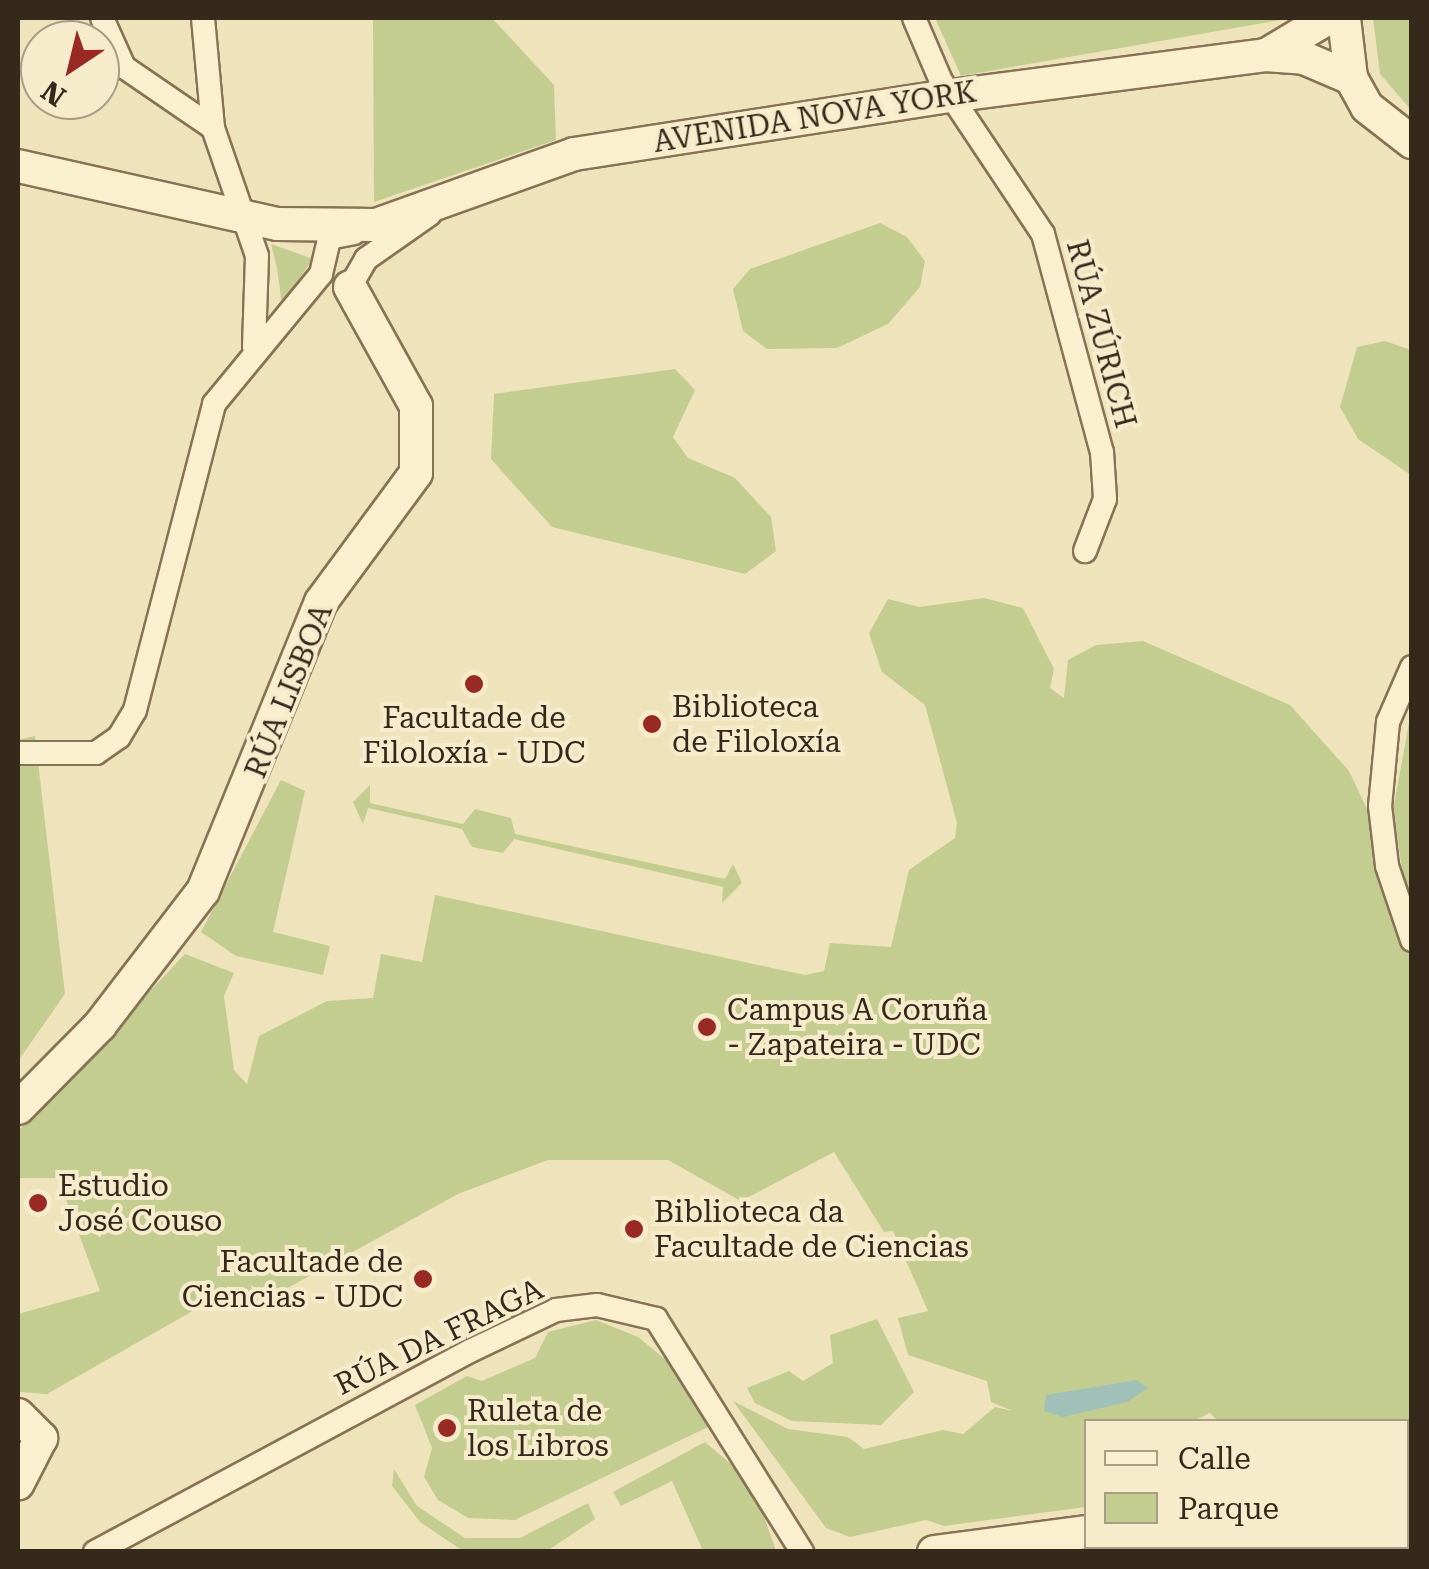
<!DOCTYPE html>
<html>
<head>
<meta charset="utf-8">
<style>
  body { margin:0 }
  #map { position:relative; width:1429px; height:1569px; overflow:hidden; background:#efe3bc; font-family:"Roboto Serif",serif }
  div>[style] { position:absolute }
  .green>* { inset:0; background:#c3cd90 }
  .water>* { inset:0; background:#a0c0b8 }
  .roads { filter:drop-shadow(2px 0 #877255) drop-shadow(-2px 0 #877255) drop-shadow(0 2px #877255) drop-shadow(0 -2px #877255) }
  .street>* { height:22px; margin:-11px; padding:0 11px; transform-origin:11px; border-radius:11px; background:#faefcf }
  .secondary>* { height:32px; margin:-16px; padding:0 16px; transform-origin:16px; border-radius:16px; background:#faefcf }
  .dots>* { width:28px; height:28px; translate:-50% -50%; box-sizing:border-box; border:5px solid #f6eccc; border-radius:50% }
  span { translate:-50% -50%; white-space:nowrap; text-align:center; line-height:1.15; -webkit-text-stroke:8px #f6eccc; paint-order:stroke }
  .street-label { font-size:30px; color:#35291b }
  .poi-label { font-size:30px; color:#35291b }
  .left { translate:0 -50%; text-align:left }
  .right { translate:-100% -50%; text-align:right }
  .frame { position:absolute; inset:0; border:20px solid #35291b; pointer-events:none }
  .legend { position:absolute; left:1084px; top:1419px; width:325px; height:130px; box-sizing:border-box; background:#f6eccc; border:2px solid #a99e85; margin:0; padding:12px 18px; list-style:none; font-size:30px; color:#35291b }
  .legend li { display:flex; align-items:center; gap:20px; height:50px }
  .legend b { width:50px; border:2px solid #a99e85 }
  .north { position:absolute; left:20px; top:20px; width:100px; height:100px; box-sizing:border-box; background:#f6eccc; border:2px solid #a99e85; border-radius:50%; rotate:215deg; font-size:28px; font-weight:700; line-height:40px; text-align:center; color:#35291b }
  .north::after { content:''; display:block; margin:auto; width:35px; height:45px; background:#982923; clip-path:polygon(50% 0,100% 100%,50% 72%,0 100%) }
</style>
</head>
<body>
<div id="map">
  <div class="green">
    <div style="clip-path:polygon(373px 18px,492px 18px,554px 85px,556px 140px,374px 202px)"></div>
    <div style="clip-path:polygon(935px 18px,1292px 18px,961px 76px)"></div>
    <div style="clip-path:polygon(1373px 18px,1411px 18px,1411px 110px,1380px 74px)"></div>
    <div style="clip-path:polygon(880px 223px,907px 237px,925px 261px,920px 287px,888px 324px,837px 348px,767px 349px,743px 331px,733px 289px,750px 269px)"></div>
    <div style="clip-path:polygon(271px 244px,313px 259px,282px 304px,277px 268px)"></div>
    <div style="clip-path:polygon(1385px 341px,1411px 350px,1411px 475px,1358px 439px,1340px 407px,1357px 347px)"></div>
    <div style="clip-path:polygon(675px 369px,695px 390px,673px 437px,688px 458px,735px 478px,771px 517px,776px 551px,745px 574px,552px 527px,491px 459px,494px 394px)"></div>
    <div style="clip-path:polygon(984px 598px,1023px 608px,1054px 669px,1050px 688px,1064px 698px,1068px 660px,1096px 645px,1143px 641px,1290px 705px,1349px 771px,1405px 889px,1393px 810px,1411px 712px,1412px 1449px,1406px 1422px,1219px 1422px,1210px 1413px,1194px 1421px,1086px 1422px,1086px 1507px,944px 1526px,926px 1520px,850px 1537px,826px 1528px,733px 1401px,788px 1429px,848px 1437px,864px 1449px,943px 1430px,963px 1434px,995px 1407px,1013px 1411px,991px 1402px,987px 1381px,908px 1355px,898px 1318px,928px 1311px,893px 1231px,884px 1232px,834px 1152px,741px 1201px,668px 1160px,548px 1160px,458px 1194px,273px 1296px,250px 1285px,266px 1312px,244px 1296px,219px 1296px,47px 1394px,18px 1392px,18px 1314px,100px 1291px,58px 1178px,18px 1178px,18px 1131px,185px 954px,234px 973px,224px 996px,234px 1070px,247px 1084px,259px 1036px,327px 1001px,373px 998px,381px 954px,422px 962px,435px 895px,805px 975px,824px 971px,830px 943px,891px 947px,909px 870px,955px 838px,957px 823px,925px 705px,882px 672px,869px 633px,888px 599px,919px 607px)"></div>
    <div style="clip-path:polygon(35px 736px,65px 994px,18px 1061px,18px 740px)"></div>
    <div style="clip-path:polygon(281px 780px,305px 791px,273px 932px,330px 946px,323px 975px,236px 956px,201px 932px)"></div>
    <div style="clip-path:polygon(370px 785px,370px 803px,463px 824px,475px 809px,511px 818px,515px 834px,725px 879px,733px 864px,742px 883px,722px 903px,723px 887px,514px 839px,503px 853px,472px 847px,462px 829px,368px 808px,363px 824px,353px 802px)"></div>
    <div style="clip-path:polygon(877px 1319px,914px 1392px,881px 1425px,792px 1421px,755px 1403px,747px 1388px,789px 1371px,803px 1381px,833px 1363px,830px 1335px)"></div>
    <div style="clip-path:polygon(596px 1320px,638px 1337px,682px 1373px,710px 1426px,515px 1520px,468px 1518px,438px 1500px,424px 1477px,432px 1448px,415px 1405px,467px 1376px,482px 1381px,535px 1358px,548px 1332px)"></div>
    <div style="clip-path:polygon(705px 1442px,752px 1482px,776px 1551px,703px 1551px,672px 1481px,621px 1506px,613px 1492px)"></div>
    <div style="clip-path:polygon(394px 1469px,417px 1506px,465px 1538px,520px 1538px,588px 1503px,595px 1519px,547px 1551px,463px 1551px,420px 1522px,392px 1486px)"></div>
  </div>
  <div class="water">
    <div style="clip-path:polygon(1137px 1380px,1148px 1388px,1127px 1402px,1063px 1417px,1044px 1411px,1046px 1395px)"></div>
  </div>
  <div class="roads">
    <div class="street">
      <div style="left:102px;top:18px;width:54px;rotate:65.8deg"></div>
      <div style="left:124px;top:67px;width:108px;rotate:34.4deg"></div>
      <div style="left:203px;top:18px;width:110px;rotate:84.8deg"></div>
      <div style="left:213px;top:128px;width:135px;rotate:71deg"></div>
      <div style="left:257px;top:256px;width:91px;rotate:91.9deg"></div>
      <div style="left:914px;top:18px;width:69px;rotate:66.8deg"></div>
      <div style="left:941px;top:81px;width:184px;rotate:56.3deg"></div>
      <div style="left:1043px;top:234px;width:226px;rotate:74.9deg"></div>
      <div style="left:1102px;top:452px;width:47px;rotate:86.3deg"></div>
      <div style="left:1105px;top:499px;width:56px;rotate:111deg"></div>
      <div style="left:350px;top:287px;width:32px;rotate:-60deg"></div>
      <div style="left:366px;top:259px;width:78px;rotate:-35.1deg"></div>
      <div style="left:1412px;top:667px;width:60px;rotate:113.6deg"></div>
      <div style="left:1388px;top:722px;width:84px;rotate:95.4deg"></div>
      <div style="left:1380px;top:806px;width:60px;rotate:83.3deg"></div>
      <div style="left:1387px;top:866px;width:78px;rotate:71.3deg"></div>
      <div style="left:18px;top:753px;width:78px"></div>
      <div style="left:96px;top:753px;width:28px;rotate:-35deg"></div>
      <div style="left:119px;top:737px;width:31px;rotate:-59deg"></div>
      <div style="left:135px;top:710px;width:316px;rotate:-75.5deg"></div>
      <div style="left:214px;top:404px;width:168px;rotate:-50.5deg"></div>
      <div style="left:321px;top:274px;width:37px;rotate:-77deg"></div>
      <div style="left:329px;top:238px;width:25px;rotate:-11deg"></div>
      <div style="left:1406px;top:1440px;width:7px;rotate:-27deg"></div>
      <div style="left:95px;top:1552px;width:425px;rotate:-28.2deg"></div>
      <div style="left:470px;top:1351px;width:95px;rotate:-25.5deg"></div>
      <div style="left:556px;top:1310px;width:41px;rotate:-7deg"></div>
      <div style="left:597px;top:1305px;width:61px;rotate:13.3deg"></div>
      <div style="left:656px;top:1319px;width:275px;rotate:57.9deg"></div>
      <div style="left:1236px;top:1552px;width:7px;rotate:-56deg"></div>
    </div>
    <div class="secondary">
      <div style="left:1344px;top:18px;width:60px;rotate:83.3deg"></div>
      <div style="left:1351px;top:78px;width:33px;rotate:61deg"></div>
      <div style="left:1367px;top:107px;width:57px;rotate:37.9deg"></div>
      <div style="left:1268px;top:54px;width:70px;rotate:-31deg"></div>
      <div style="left:18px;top:166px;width:266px;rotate:12.6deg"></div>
      <div style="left:278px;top:224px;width:98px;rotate:0.6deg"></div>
      <div style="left:376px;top:225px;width:210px;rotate:-19.7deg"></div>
      <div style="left:574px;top:154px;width:380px;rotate:-8.8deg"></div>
      <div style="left:950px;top:96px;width:318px;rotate:-7.4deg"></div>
      <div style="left:1265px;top:55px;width:39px;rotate:4deg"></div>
      <div style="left:1304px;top:58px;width:51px;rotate:23.1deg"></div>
      <div style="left:18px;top:1108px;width:117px;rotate:-45.3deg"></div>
      <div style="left:100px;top:1025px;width:169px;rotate:-52.5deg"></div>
      <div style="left:203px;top:891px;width:312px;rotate:-67.8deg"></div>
      <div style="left:321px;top:602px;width:160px;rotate:-53.6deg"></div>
      <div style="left:416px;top:473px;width:67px;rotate:-90deg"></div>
      <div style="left:416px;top:406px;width:136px;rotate:-119deg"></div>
      <div style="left:18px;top:1415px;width:33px;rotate:45deg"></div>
      <div style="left:41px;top:1438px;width:51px;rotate:117.1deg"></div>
      <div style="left:1195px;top:1546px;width:19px;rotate:18deg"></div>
      <div style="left:934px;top:1552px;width:153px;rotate:-7.5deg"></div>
    </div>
  </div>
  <div class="dots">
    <div style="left:474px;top:684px;background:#982923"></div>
    <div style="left:652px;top:724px;background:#982923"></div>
    <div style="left:707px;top:1027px;background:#982923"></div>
    <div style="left:38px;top:1203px;background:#982923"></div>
    <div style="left:634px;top:1229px;background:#982923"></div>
    <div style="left:423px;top:1279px;background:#982923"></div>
    <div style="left:447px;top:1428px;background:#982923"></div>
  </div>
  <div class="street-label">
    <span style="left:815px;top:117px;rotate:-9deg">AVENIDA NOVA YORK</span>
    <span style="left:1101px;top:334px;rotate:75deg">RÚA ZÚRICH</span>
    <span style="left:289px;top:691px;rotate:-68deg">RÚA LISBOA</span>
    <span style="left:439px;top:1337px;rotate:-26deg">RÚA DA FRAGA</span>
  </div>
  <div class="poi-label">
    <span class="left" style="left:672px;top:724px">Biblioteca<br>de Filoloxía</span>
    <span style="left:474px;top:735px">Facultade de<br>Filoloxía - UDC</span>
    <span class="left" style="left:727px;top:1027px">Campus A Coruña<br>- Zapateira - UDC</span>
    <span class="left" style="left:58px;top:1203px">Estudio<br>José Couso</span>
    <span class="left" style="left:654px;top:1229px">Biblioteca da<br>Facultade de Ciencias</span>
    <span class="right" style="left:403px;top:1279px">Facultade de<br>Ciencias - UDC</span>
    <span class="left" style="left:467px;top:1428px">Ruleta de<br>los Libros</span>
  </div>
  <div class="frame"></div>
  <ul class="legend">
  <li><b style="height:12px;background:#faefcf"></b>Calle</li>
  <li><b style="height:28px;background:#c3cd90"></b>Parque</li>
  </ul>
  <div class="north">N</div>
</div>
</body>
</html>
